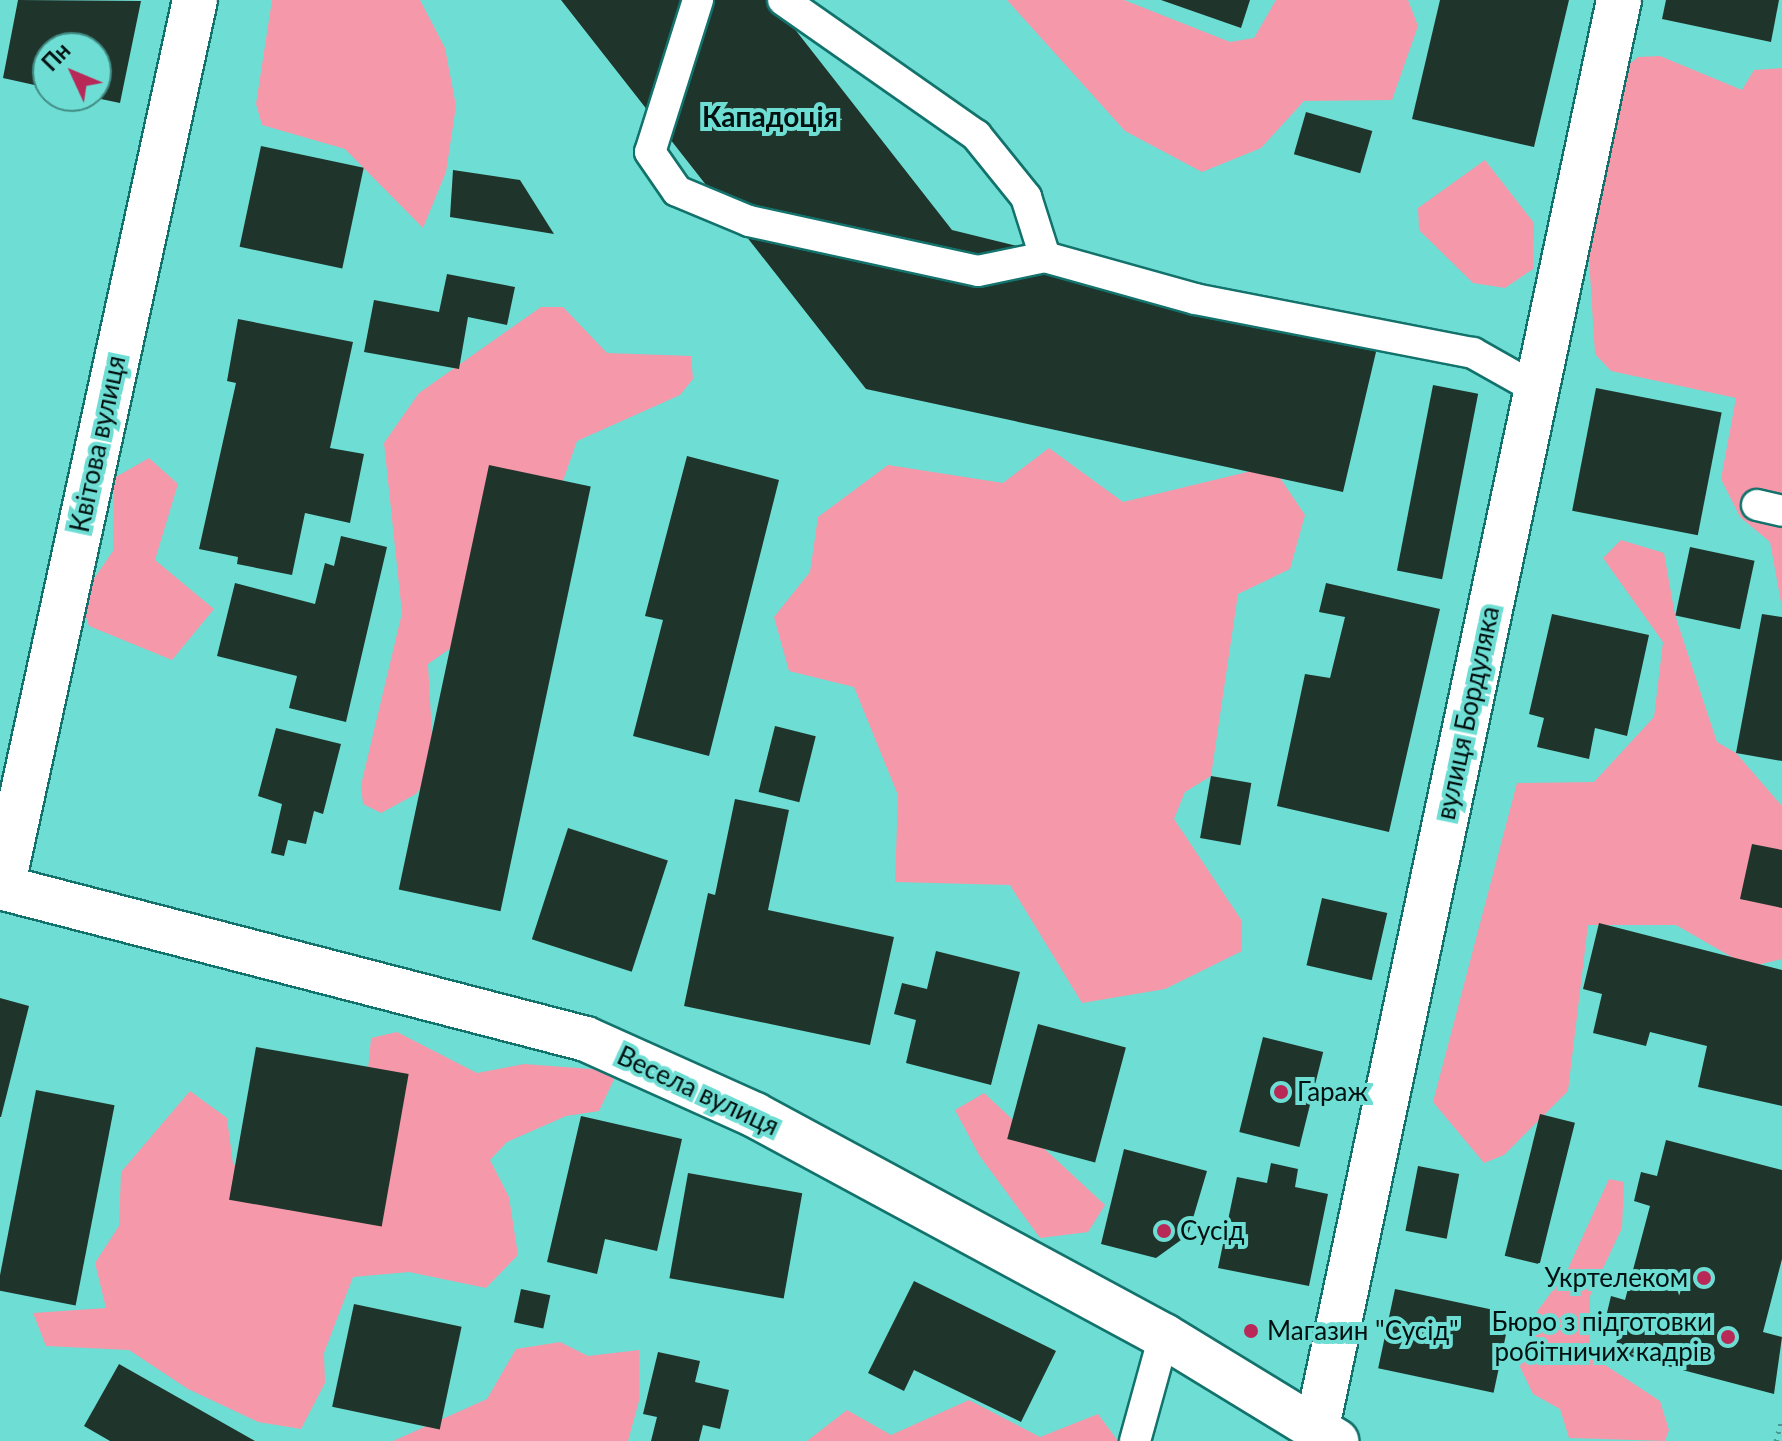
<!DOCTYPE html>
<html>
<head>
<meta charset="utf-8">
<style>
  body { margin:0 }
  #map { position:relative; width:1782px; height:1441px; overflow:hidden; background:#6eded4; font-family:Lato,sans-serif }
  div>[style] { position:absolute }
  .green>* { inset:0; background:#f598aa }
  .building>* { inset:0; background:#1f352c; transform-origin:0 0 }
  .path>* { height:5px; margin-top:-2.5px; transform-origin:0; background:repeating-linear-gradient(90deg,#4a9a93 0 2px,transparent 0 8px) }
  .roads { filter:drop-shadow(2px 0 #13736c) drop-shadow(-2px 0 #13736c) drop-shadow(0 2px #13736c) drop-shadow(0 -2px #13736c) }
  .lane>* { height:30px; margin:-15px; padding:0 15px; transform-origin:15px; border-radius:15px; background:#fff }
  .street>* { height:44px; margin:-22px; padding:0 22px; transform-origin:22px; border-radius:22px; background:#fff }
  .dots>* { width:22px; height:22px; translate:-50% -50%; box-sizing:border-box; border:4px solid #6eded4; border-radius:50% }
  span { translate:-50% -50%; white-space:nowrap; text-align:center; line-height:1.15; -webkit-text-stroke:8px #6eded4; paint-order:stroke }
  .street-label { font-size:26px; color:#00110f }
  .poi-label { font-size:26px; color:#00110f }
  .left { translate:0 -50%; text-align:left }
  .right { translate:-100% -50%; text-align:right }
  .neighbourhood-label { font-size:28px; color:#00110f; font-weight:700 }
  .north { position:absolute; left:32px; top:32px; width:80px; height:80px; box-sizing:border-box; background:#6eded4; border:2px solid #428c85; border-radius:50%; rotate:314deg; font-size:22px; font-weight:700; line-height:32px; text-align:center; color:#00110f }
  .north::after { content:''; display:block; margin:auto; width:28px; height:36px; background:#b82958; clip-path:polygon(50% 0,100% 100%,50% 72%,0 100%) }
</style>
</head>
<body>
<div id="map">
  <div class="green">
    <div style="clip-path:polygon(272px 0,420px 0,445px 48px,456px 106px,446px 172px,423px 228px,345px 149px,262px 125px,256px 104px)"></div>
    <div style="clip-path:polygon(1007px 0,1124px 0,1230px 42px,1254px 38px,1276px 0,1408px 0,1418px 26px,1392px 100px,1304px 101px,1261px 148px,1202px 172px,1125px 131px)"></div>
    <div style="clip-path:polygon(1660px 56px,1742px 90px,1754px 70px,1782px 68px,1782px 608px,1770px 542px,1740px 517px,1721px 479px,1736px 398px,1611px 371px,1595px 354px,1581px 131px,1602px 87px,1638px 57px)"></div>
    <div style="clip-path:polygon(1485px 160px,1534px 223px,1533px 269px,1505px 288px,1473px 283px,1419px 230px,1418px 208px)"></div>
    <div style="clip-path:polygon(541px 307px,563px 307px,607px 353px,691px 356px,693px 379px,680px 395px,577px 441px,522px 598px,428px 664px,434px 770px,416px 794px,381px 813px,363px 804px,361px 785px,402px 613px,384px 443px,419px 393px)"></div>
    <div style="clip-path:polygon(1049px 448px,1123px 502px,1272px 466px,1305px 515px,1290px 569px,1238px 594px,1211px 776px,1185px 792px,1174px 819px,1242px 921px,1242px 951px,1165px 989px,1082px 1003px,1010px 885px,895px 882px,898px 795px,854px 687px,789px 671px,774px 617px,810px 572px,818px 517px,888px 465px,1003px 483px)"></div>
    <div style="clip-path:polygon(149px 458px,178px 484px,155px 560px,214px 609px,172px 660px,89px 626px,80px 599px,113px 551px,114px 478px)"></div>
    <div style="clip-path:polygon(1621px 540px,1664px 553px,1675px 615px,1717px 742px,1736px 753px,1782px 806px,1782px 959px,1749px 967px,1676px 925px,1588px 925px,1568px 1091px,1504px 1155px,1484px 1163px,1433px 1102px,1517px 783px,1594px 782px,1654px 717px,1663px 642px,1603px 558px)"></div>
    <div style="clip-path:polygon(397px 1032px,477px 1073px,524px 1064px,618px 1071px,599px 1111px,566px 1116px,507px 1142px,490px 1160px,509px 1197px,518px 1255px,486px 1288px,409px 1272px,353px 1277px,324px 1353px,325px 1383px,301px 1429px,258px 1422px,188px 1389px,129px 1350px,46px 1346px,33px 1313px,106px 1308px,95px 1263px,119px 1226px,121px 1172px,190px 1091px,227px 1118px,233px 1164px,261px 1180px,367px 1080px,371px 1038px)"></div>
    <div style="clip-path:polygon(984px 1093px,1105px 1205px,1088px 1232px,1040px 1238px,979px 1155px,955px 1110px)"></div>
    <div style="clip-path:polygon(1609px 1179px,1624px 1182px,1622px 1228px,1590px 1296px,1590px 1345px,1596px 1359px,1660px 1401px,1669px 1430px,1665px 1441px,1569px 1438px,1560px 1409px,1533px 1394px,1520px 1367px,1530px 1321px,1567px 1271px)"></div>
    <div style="clip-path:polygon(560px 1342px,588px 1356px,639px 1350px,639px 1401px,628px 1441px,393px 1441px,487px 1399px,516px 1349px)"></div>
    <div style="clip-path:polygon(969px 1400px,1040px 1437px,1098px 1414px,1118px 1441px,807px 1441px,847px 1410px,891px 1435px)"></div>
  </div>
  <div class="building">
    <div style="clip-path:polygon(18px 0,141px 1px,120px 103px,96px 98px,96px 48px,48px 48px,48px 88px,3px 78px)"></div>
    <div style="clip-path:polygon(561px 0,772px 0,952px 230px,1380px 335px,1343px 492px,866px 389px)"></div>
    <div style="clip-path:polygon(1161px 0,1250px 0,1241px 28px)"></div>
    <div style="clip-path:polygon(1440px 0,1569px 0,1534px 147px,1412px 119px)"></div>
    <div style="clip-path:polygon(1666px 0,1779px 0,1771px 42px,1662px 19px)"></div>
    <div style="left:1306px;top:112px;width:69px;height:44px;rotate:16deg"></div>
    <div style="left:261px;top:146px;width:105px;height:103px;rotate:12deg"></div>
    <div style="clip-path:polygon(453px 170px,520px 180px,554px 234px,450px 217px)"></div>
    <div style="clip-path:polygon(447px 274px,515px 287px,507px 325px,468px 317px,459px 369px,364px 352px,374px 300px,439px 312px)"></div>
    <div style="clip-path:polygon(238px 319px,353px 342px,330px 448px,364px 454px,350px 523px,305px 513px,292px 575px,237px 564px,238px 557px,199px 549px,236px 383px,227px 381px)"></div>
    <div style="left:1433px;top:385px;width:46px;height:189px;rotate:11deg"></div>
    <div style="left:1596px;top:388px;width:128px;height:125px;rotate:11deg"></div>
    <div style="clip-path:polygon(687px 456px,779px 480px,709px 756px,633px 736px,663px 620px,645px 616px)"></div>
    <div style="left:489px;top:465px;width:104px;height:434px;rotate:12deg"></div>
    <div style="clip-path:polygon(341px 536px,387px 547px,346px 722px,289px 708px,297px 676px,217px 656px,235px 583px,315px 604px,325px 563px,334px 566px)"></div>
    <div style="left:1690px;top:547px;width:66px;height:70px;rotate:12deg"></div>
    <div style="clip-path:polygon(1326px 583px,1440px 609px,1389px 832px,1277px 806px,1305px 674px,1330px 678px,1345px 617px,1319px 612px)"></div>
    <div style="clip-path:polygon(1552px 614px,1649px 635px,1627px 736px,1595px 728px,1589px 759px,1537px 747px,1544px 718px,1529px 714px)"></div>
    <div style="clip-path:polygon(1762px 614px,1782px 617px,1782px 761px,1736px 753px)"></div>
    <div style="left:775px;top:726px;width:42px;height:68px;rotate:14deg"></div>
    <div style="clip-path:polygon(276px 728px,341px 744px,323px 814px,314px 811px,306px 844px,288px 840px,284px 856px,271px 853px,282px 804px,258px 796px)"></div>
    <div style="left:1211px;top:776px;width:41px;height:63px;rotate:10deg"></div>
    <div style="clip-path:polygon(735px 799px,789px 810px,768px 910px,894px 937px,870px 1045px,684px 1006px,708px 893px,715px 895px)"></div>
    <div style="left:568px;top:828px;width:105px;height:117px;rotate:18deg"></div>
    <div style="clip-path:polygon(1752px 844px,1782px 850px,1782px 908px,1740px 899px)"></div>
    <div style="left:1322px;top:898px;width:67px;height:69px;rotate:13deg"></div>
    <div style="clip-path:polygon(1599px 923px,1782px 970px,1782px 1106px,1698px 1087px,1707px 1046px,1650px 1032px,1646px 1046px,1593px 1033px,1602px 994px,1583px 989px)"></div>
    <div style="clip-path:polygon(936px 951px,1020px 972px,991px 1085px,906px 1063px,916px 1020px,894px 1014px,902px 983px,927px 989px)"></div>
    <div style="clip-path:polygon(0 998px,29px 1006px,1px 1117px,0 1117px)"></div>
    <div style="left:1038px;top:1024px;width:91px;height:119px;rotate:15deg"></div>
    <div style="left:1263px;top:1037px;width:62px;height:98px;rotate:14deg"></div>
    <div style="left:256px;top:1047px;width:155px;height:155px;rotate:10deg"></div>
    <div style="left:36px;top:1090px;width:80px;height:204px;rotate:11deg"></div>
    <div style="left:1540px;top:1114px;width:36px;height:146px;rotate:14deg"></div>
    <div style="clip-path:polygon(581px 1116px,682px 1139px,657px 1251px,605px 1239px,597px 1274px,547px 1262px)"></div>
    <div style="clip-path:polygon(1666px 1140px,1782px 1170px,1782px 1259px,1763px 1332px,1782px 1337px,1774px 1394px,1614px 1352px,1621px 1325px,1605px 1321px,1611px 1296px,1625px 1300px,1650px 1206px,1634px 1201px,1641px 1172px,1657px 1176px)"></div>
    <div style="clip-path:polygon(1124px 1149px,1207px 1171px,1188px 1235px,1156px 1258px,1101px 1244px)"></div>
    <div style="clip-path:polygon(1271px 1163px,1298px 1169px,1295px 1187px,1328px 1194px,1309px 1286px,1218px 1268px,1237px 1177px,1267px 1183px)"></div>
    <div style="left:1418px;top:1166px;width:42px;height:66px;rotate:11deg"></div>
    <div style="left:688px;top:1173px;width:116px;height:107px;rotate:10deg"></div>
    <div style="clip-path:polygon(914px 1281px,1056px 1351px,1021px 1422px,914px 1370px,904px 1391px,868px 1373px)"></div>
    <div style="left:521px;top:1289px;width:30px;height:34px;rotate:12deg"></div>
    <div style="left:1395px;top:1289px;width:118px;height:81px;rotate:12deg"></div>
    <div style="left:354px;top:1304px;width:110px;height:105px;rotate:12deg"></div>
    <div style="clip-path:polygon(658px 1352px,700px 1361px,695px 1382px,729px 1390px,720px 1429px,703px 1425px,699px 1441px,651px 1441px,657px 1417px,643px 1414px)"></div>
    <div style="clip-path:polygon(119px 1364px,255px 1441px,110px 1441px,84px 1426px)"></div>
  </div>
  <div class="path">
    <div style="left:1776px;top:1441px;width:24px;rotate:-75deg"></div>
  </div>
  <div class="roads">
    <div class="lane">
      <div style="left:698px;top:0;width:159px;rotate:107.5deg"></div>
      <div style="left:650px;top:152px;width:47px;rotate:55.3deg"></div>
      <div style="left:677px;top:191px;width:78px;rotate:22.6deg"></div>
      <div style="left:749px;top:221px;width:234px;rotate:12.3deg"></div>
      <div style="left:978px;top:271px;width:68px;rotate:-11.8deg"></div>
      <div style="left:1045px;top:257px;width:156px;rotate:15.6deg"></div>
      <div style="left:1195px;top:299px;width:283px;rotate:11deg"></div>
      <div style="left:1473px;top:353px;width:73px;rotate:29.4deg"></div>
      <div style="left:783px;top:0;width:236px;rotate:35deg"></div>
      <div style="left:976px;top:135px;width:80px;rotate:51.1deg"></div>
      <div style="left:1026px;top:197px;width:63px;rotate:72.4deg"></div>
      <div style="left:1757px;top:505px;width:26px;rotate:13deg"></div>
      <div style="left:1135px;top:1441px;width:109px;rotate:-74.6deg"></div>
    </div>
    <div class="street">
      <div style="left:0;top:887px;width:605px;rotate:14.54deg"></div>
      <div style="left:586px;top:1039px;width:185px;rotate:24.2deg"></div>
      <div style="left:755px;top:1115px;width:465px;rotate:28.4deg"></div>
      <div style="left:1164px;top:1336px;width:202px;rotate:31.4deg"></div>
      <div style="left:2px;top:888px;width:909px;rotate:-77.74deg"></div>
      <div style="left:1317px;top:1427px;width:1459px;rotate:-78.05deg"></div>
    </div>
  </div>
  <div class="dots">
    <div style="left:1281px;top:1092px;background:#b82958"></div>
    <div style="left:1164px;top:1231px;background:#b82958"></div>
    <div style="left:1704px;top:1278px;background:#b82958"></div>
    <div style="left:1251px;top:1331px;background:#b82958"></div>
    <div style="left:1728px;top:1337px;background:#b82958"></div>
  </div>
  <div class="street-label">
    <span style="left:98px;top:444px;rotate:-78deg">Квітова вулиця</span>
    <span style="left:1468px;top:713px;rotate:-78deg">вулиця Бордуляка</span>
    <span style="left:698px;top:1091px;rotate:25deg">Весела вулиця</span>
  </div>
  <div class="poi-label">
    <span class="left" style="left:1297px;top:1092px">Гараж</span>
    <span class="left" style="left:1180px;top:1231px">Сусід</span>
    <span class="right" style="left:1688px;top:1278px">Укртелеком</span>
    <span class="right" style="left:1712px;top:1337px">Бюро з підготовки<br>робітничих кадрів</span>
    <span class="left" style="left:1267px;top:1331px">Магазин "Сусід"</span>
  </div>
  <div class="neighbourhood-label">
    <span style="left:770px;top:116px">Кападоція</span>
  </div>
  <div class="north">Пн</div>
</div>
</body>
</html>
